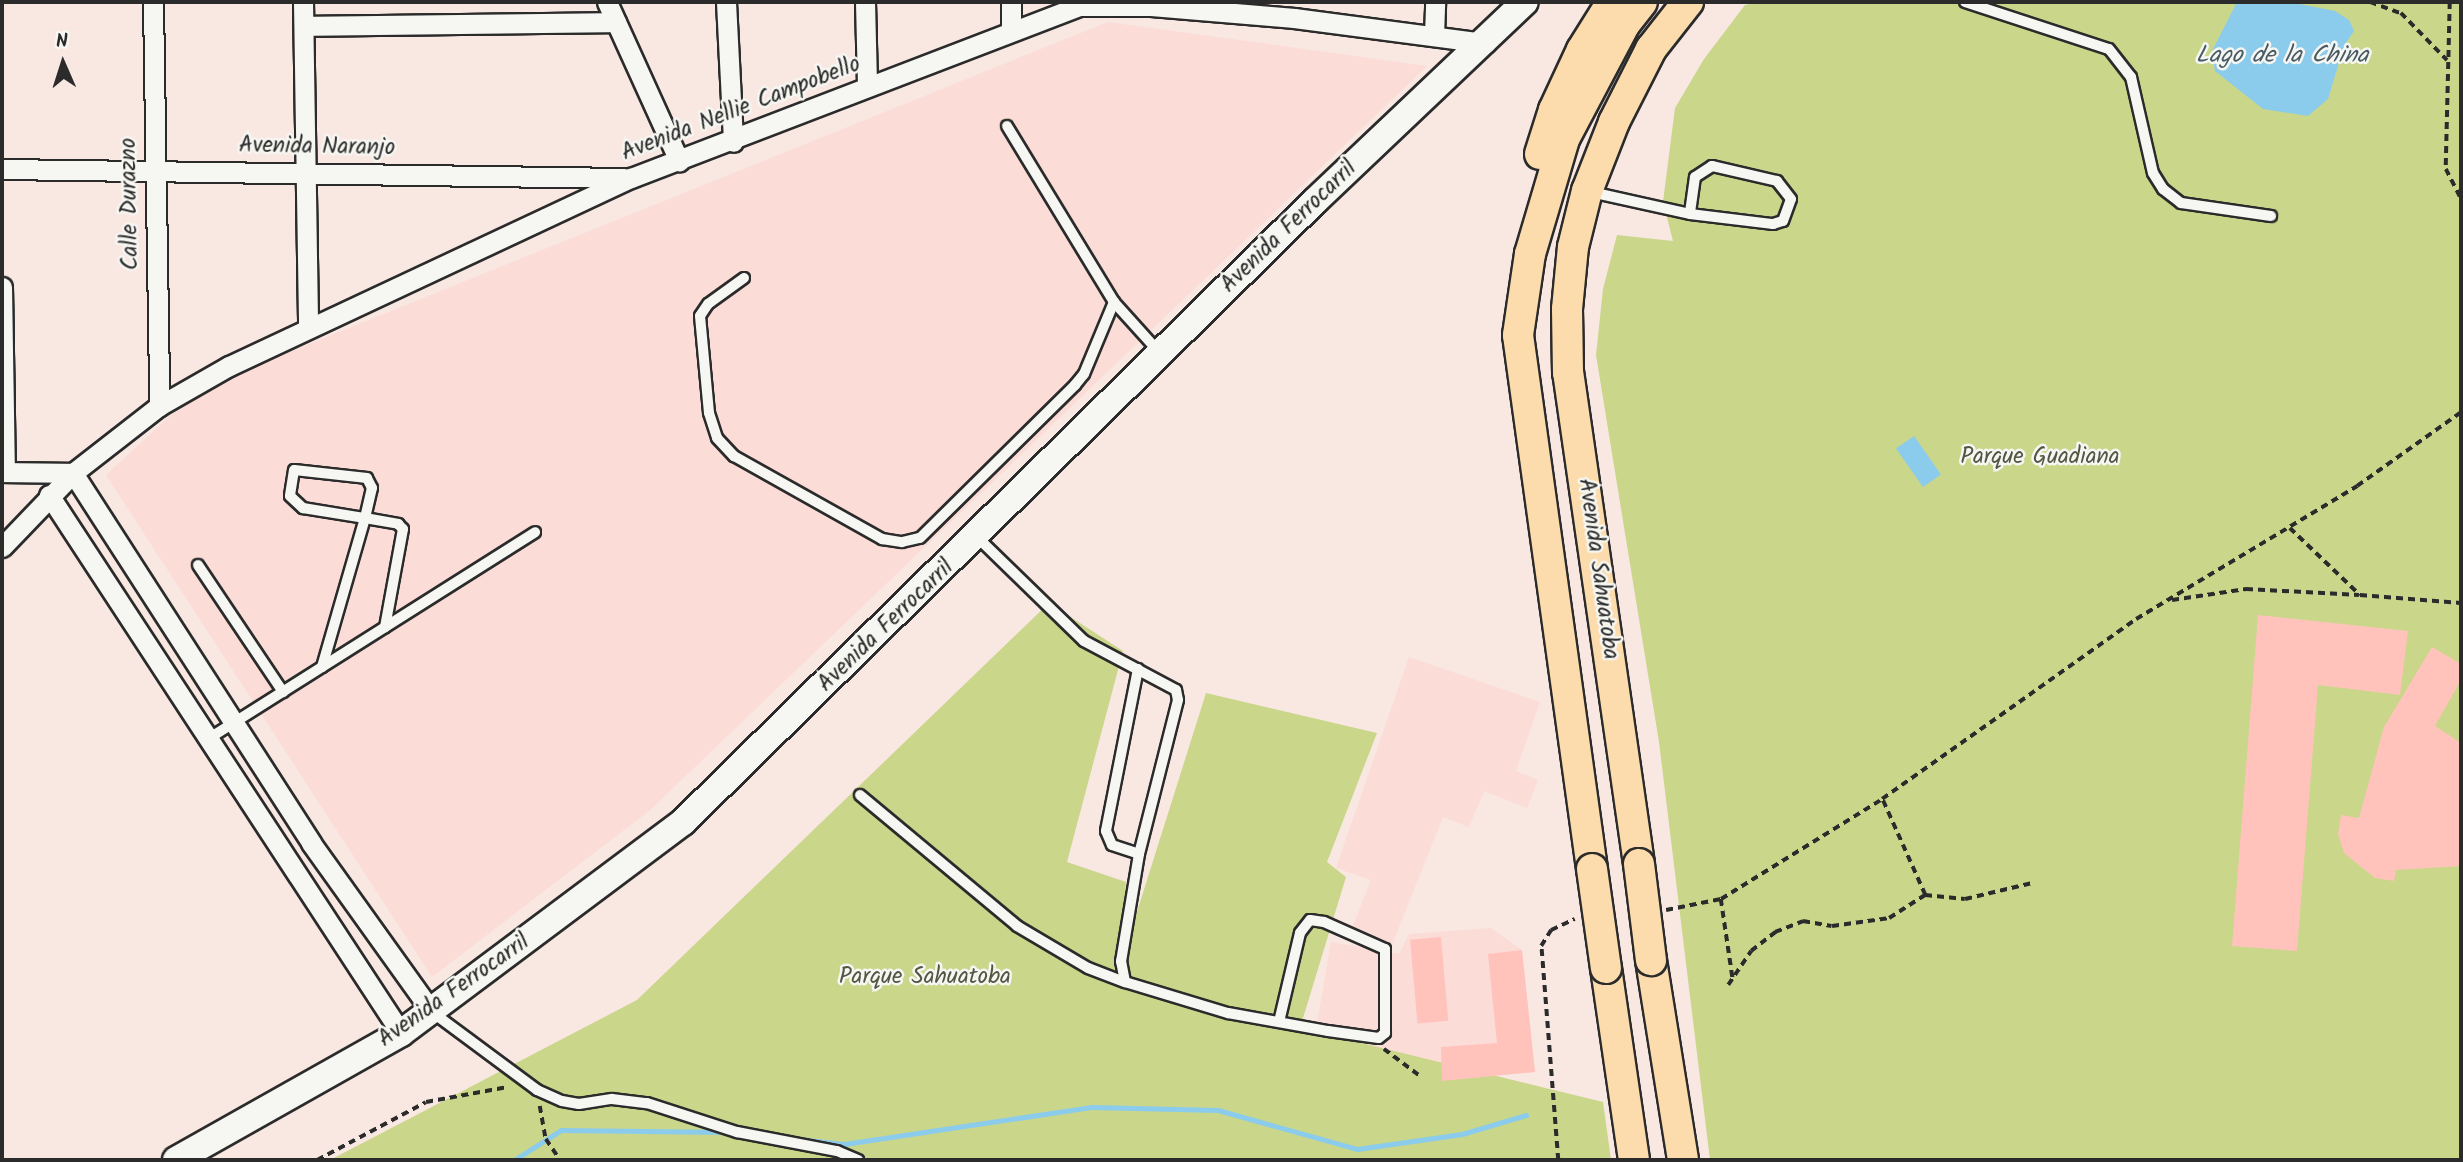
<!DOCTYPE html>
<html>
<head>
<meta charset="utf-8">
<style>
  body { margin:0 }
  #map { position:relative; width:2463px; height:1162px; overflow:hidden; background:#f9e7e2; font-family:Kalam,sans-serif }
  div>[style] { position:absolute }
  .built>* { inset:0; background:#fbdcd7 }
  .green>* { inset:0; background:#cad68a }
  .water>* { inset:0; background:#8bccec; transform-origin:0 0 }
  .stream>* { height:5px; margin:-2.5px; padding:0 2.5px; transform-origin:2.5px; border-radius:2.5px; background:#8bccec }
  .building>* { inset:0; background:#ffc3bc; transform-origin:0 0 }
  .path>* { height:3.5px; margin-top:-1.75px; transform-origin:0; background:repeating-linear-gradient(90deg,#2b2b2b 0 7px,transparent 0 12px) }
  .roads { filter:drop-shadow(2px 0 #2b2b2b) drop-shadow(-2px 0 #2b2b2b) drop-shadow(0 2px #2b2b2b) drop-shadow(0 -2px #2b2b2b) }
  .lane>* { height:10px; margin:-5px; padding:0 5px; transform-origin:5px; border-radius:5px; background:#f6f6f2 }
  .street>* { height:19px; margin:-9.5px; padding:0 9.5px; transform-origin:9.5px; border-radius:9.5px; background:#f6f6f2 }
  .secondary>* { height:26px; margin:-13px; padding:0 13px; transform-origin:13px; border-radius:13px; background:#f6f6f2 }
  .primary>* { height:30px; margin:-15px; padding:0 15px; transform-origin:15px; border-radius:15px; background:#fcdcac }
  .bridges { filter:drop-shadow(2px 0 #2b2b2b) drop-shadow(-2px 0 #2b2b2b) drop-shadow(0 2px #2b2b2b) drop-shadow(0 -2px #2b2b2b) }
  .primary-bridge>* { height:30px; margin:-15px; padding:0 15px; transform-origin:15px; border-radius:15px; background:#fcdcac }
  span { translate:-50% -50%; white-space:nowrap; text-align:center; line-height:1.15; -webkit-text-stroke:5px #f6f6f2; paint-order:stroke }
  .street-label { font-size:23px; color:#2b2b2b }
  .park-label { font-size:23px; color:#535643 }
  .water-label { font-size:24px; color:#485b65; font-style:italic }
  .frame { position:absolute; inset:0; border:4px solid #2b2b2b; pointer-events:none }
  .north { position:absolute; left:28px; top:28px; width:70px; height:70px; -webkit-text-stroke:5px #f6f6f2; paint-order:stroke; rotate:357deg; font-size:19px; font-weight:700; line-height:28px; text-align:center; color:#2b2b2b }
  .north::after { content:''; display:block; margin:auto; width:24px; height:32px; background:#2b2b2b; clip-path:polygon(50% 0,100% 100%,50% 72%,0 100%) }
</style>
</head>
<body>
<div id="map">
  <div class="built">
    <div style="clip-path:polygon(1108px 22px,1427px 66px,649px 811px,432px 977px,106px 475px,200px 388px)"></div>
    <div style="clip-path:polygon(1409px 657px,1540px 702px,1516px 771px,1538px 780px,1527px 808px,1484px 791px,1469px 827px,1443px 817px,1391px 947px,1351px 931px,1371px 880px,1336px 868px)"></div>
    <div style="clip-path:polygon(1491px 928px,1522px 950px,1535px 1072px,1442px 1081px,1313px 1047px,1331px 942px,1399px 954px,1409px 934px)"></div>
  </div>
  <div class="green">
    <div style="clip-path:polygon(1760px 2px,2461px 2px,2461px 1160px,1710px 1160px,1659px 742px,1596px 355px,1603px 289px,1617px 235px,1673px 241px,1663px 202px,1675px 108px,1704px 59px,1745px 5px)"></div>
    <div style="clip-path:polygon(evenodd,1049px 603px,1123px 651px,1067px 862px,1126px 882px,1118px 972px,1206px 693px,1377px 733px,1327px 862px,1346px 877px,1300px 1028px,1603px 1102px,1611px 1160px,330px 1160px,637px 1000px,1049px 603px,1119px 973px,1276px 1022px,1117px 984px,1119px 973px)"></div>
  </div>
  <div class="water">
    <div style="clip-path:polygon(2237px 2px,2289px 2px,2335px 11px,2349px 20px,2354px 31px,2344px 46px,2328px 99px,2308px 116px,2263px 109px,2215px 71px,2212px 51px)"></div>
    <div style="left:1914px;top:436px;width:47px;height:22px;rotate:55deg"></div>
  </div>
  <div class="stream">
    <div style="left:798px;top:1139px;width:46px;rotate:6.2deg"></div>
    <div style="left:844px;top:1144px;width:251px;rotate:-8.5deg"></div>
    <div style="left:1092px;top:1107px;width:126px;rotate:1.4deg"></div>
    <div style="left:1218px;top:1110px;width:144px;rotate:15.7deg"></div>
    <div style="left:1357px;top:1149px;width:106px;rotate:-8.1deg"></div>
    <div style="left:1462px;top:1134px;width:67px;rotate:-16.5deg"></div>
    <div style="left:514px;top:1160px;width:56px;rotate:-32.6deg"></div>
    <div style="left:561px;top:1130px;width:165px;rotate:0.7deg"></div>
  </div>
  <div class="building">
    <div style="clip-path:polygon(2258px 615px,2408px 631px,2400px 695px,2318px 685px,2297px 951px,2232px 946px)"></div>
    <div style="clip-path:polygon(2432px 647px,2461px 664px,2461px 680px,2435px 726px,2461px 743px,2461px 866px,2396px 870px,2394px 881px,2375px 878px,2344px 853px,2338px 834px,2341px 815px,2359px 818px,2384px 727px)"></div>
    <div style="left:1441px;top:937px;width:84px;height:31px;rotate:85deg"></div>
    <div style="clip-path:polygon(1522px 950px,1535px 1072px,1442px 1081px,1441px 1047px,1497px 1043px,1488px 954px)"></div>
  </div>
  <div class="path">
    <div style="left:2370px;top:2px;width:33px;rotate:20deg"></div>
    <div style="left:2401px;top:13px;width:66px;rotate:45.6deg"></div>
    <div style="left:2450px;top:2px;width:167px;rotate:91.4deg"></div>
    <div style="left:2446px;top:169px;width:33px;rotate:63deg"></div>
    <div style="left:2290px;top:528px;width:97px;rotate:43.7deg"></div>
    <div style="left:2360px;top:595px;width:101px;rotate:4.5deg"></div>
    <div style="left:2172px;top:600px;width:75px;rotate:-8.5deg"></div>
    <div style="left:2246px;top:589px;width:113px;rotate:3deg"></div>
    <div style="left:1925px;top:895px;width:40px;rotate:5.7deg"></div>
    <div style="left:1965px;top:899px;width:69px;rotate:-13.4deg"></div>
    <div style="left:1721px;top:899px;width:82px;rotate:81.6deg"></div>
    <div style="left:1666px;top:910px;width:56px;rotate:-11.3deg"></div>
    <div style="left:1721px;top:899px;width:190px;rotate:-31.8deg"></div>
    <div style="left:1882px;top:799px;width:311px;rotate:-35.3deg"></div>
    <div style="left:2136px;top:619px;width:258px;rotate:-31deg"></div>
    <div style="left:2357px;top:486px;width:128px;rotate:-35.4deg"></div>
    <div style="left:1728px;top:985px;width:41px;rotate:-55.9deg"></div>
    <div style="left:1751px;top:951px;width:31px;rotate:-38deg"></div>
    <div style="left:1775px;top:932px;width:30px;rotate:-21deg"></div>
    <div style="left:1803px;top:921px;width:29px;rotate:10deg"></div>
    <div style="left:1832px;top:926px;width:58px;rotate:-8deg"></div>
    <div style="left:1889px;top:918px;width:43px;rotate:-32.6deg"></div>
    <div style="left:1925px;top:895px;width:105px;rotate:-114.1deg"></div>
    <div style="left:1384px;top:1049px;width:45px;rotate:36.9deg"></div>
    <div style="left:540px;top:1106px;width:34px;rotate:80deg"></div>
    <div style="left:546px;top:1139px;width:25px;rotate:56deg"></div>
    <div style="left:317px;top:1160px;width:123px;rotate:-28deg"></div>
    <div style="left:426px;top:1102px;width:83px;rotate:-10.4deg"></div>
    <div style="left:1558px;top:1160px;width:215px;rotate:-94.5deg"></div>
    <div style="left:1541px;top:946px;width:19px;rotate:-58deg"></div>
    <div style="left:1551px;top:930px;width:26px;rotate:-25deg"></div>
  </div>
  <div class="roads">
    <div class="lane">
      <div style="left:1965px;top:2px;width:151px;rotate:18.1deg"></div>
      <div style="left:2109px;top:49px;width:36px;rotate:52deg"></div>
      <div style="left:2131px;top:77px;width:98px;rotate:77.1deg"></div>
      <div style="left:2153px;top:173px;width:19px;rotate:58deg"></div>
      <div style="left:2163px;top:189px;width:23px;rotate:38deg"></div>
      <div style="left:2181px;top:203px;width:91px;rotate:8.2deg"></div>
      <div style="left:1007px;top:126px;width:206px;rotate:58.7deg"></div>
      <div style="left:1114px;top:302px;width:67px;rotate:48deg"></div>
      <div style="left:1591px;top:192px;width:101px;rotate:12.5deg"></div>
      <div style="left:1690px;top:214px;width:84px;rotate:6.9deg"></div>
      <div style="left:1773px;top:224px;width:10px;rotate:-17deg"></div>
      <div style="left:1783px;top:221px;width:23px;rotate:-70deg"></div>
      <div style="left:1791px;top:199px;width:23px;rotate:-128deg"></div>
      <div style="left:1777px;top:181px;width:67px;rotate:-167deg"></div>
      <div style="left:1712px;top:166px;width:20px;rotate:147deg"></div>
      <div style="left:1695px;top:177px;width:37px;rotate:98deg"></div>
      <div style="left:744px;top:278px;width:44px;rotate:144.2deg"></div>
      <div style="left:708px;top:304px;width:14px;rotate:124deg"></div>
      <div style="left:700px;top:316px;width:97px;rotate:84.7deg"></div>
      <div style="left:709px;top:413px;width:26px;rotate:72deg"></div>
      <div style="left:717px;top:438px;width:25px;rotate:47deg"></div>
      <div style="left:734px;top:456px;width:170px;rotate:29.3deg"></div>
      <div style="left:882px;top:539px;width:20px;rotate:9deg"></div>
      <div style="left:902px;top:542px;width:18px;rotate:-13deg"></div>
      <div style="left:920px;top:538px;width:218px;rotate:-44.6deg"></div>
      <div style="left:1075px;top:385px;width:14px;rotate:-51deg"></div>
      <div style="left:1084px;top:374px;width:78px;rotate:-67.4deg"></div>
      <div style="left:977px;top:537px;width:149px;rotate:44.2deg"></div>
      <div style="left:1084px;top:641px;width:104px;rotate:28deg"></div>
      <div style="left:1176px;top:690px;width:10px;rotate:79deg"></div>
      <div style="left:1178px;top:700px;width:159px;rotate:104.2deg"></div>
      <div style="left:1139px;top:854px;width:109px;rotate:99.5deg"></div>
      <div style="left:1121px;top:961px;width:21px;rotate:79deg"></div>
      <div style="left:1125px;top:982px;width:108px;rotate:16.8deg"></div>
      <div style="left:1228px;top:1013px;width:102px;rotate:10.2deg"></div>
      <div style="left:1328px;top:1031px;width:51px;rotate:7.8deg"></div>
      <div style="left:1379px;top:1038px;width:8px;rotate:-40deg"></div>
      <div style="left:1385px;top:1033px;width:84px;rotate:-90deg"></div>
      <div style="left:1385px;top:949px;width:67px;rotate:-156.1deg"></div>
      <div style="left:1324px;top:922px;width:14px;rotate:-172deg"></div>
      <div style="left:1310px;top:920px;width:16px;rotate:128deg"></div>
      <div style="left:1300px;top:933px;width:91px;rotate:103.3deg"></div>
      <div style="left:198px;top:565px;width:153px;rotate:56.2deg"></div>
      <div style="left:322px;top:667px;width:155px;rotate:-73.9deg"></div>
      <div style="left:365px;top:518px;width:31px;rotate:-77deg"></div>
      <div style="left:372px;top:488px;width:11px;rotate:-117deg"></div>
      <div style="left:367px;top:478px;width:73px;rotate:-173.7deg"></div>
      <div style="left:294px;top:470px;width:26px;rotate:99deg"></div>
      <div style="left:290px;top:496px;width:18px;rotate:43deg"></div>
      <div style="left:303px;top:508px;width:63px;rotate:9.2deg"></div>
      <div style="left:365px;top:518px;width:34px;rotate:10deg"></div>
      <div style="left:398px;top:524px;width:7px;rotate:45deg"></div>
      <div style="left:403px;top:529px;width:100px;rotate:100.4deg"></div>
      <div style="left:1138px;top:669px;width:165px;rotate:101.2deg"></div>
      <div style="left:1106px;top:831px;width:15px;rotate:67deg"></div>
      <div style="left:1112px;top:845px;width:28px;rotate:18deg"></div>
      <div style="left:208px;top:739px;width:387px;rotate:-32.3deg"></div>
      <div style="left:860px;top:795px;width:204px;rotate:39.8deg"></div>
      <div style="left:1017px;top:926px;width:82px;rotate:30.6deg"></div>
      <div style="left:1088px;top:968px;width:40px;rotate:21deg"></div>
      <div style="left:432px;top:1012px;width:131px;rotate:36.6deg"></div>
      <div style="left:537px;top:1090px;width:27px;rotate:24deg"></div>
      <div style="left:562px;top:1101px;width:17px;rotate:10deg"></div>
      <div style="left:579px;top:1104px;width:33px;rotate:-9deg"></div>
      <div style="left:612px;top:1099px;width:35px;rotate:7deg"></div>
      <div style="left:647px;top:1103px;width:95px;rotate:17.9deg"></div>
      <div style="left:737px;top:1132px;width:102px;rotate:10.8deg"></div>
      <div style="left:837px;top:1151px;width:23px;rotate:23deg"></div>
    </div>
    <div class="street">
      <div style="left:153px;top:2px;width:404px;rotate:89.1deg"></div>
      <div style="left:303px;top:2px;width:326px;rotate:89.1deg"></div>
      <div style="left:607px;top:2px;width:175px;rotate:65.6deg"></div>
      <div style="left:726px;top:2px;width:140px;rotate:87.1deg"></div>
      <div style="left:865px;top:2px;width:84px;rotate:88.6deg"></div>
      <div style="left:1011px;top:2px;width:27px;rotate:90deg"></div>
      <div style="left:304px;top:26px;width:312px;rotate:-0.7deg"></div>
      <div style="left:1434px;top:36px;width:34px;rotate:-88deg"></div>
      <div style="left:2px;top:169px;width:622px;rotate:0.83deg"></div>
      <div style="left:2px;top:287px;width:185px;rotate:89.1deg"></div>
      <div style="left:2px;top:472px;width:71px;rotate:0.8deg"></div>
      <div style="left:73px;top:473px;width:440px;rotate:57.2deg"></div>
      <div style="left:311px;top:843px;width:208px;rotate:54.4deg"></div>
      <div style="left:49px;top:495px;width:643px;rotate:56.8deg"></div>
      <div style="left:2px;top:547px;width:103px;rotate:-46.2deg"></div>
      <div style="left:73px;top:473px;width:109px;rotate:-37.9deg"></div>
      <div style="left:159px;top:406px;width:81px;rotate:-29.7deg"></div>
      <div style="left:229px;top:366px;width:444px;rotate:-25.1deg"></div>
      <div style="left:631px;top:178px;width:480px;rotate:-21deg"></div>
      <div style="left:1079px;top:6px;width:72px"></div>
      <div style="left:1151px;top:6px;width:144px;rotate:4.8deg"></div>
      <div style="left:1294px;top:18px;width:193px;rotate:7.5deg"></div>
    </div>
    <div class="secondary">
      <div style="left:176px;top:1160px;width:258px;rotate:-29.4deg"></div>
      <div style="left:401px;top:1033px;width:352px;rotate:-36.8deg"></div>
      <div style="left:683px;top:822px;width:886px;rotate:-44.5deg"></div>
      <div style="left:1315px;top:201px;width:289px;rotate:-43.5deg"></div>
    </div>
    <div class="primary">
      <div style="left:1540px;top:154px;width:46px;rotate:-72.3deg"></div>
      <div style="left:1554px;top:110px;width:66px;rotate:-65deg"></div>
      <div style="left:1582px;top:50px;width:57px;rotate:-58deg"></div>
      <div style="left:1639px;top:864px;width:496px;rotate:-98.2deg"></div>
      <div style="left:1568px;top:373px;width:64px;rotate:-90.9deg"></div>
      <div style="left:1567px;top:309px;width:62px;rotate:-84.5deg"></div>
      <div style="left:1573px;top:247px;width:58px;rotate:-76deg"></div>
      <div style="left:1587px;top:191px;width:74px;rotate:-68.6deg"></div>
      <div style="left:1614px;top:122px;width:82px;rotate:-63.1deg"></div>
      <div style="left:1651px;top:49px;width:60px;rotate:-51.8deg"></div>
      <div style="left:1592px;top:869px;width:539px;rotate:-97.89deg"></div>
      <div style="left:1518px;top:335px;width:82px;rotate:-81.6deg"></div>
      <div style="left:1530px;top:254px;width:120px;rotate:-73.5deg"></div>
      <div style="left:1564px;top:139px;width:129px;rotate:-62.2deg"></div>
      <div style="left:1624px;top:25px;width:29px;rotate:-52deg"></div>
      <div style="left:1651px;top:960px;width:203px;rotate:80.9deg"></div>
      <div style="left:1606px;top:968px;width:194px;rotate:81.7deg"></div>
    </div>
  </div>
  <div class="bridges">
    <div class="primary-bridge">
      <div style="left:1639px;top:864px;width:97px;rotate:82.9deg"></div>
      <div style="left:1592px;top:869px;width:100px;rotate:82deg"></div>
    </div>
  </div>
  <div class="street-label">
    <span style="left:741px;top:109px;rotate:-21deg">Avenida Nellie Campobello</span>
    <span style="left:317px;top:147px;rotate:1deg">Avenida Naranjo</span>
    <span style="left:130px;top:204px;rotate:-91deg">Calle Durazno</span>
    <span style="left:1289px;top:227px;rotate:-44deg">Avenida Ferrocarril</span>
    <span style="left:1598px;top:569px;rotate:82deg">Avenida Sahuatoba</span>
    <span style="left:886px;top:626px;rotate:-44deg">Avenida Ferrocarril</span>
    <span style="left:454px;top:991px;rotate:-35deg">Avenida Ferrocarril</span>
  </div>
  <div class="park-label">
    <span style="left:2040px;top:457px">Parque Guadiana</span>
    <span style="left:925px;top:977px">Parque Sahuatoba</span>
  </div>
  <div class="water-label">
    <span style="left:2282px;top:56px">Lago de la China</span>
  </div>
  <div class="frame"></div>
  <div class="north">N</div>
</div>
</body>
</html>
